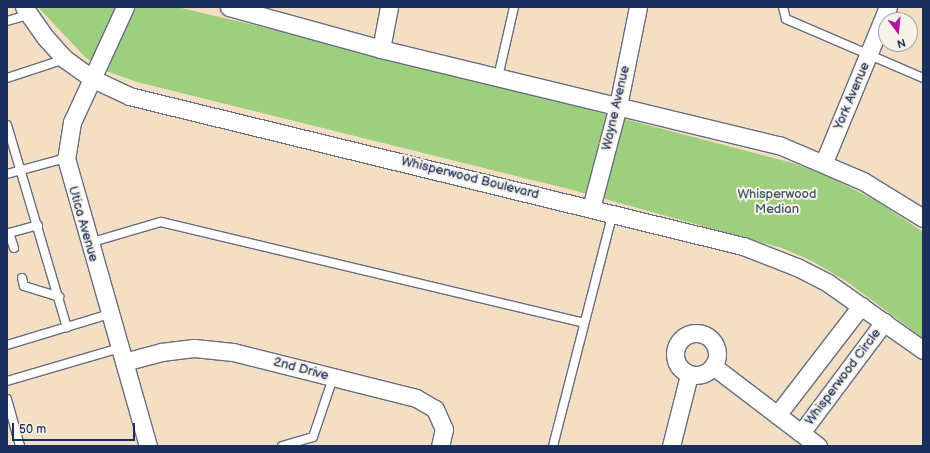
<!DOCTYPE html>
<html>
<head>
<meta charset="utf-8">
<style>
  body { margin:0 }
  #map { position:relative; width:930px; height:453px; overflow:hidden; background:#f4dfc4; font-family:"Balsamiq Sans",sans-serif }
  div>[style] { position:absolute }
  .green>* { inset:0; background:#9ecf7f }
  .roads { filter:drop-shadow(1px 0 #676d82) drop-shadow(-1px 0 #676d82) drop-shadow(0 1px #676d82) drop-shadow(0 -1px #676d82) }
  .service>* { height:8px; margin:-4px; padding:0 4px; transform-origin:4px; border-radius:4px; background:#fff }
  .minor>* { height:17px; margin:-8.5px; padding:0 8.5px; transform-origin:8.5px; border-radius:8.5px; background:#fff }
  .minor>.ring { margin:-8.5px; padding:0; box-sizing:content-box; background:none; border:17px solid #fff; border-radius:50% }
  span { translate:-50% -50%; white-space:nowrap; text-align:center; line-height:1.15; -webkit-text-stroke:4px #f7f3e8; paint-order:stroke }
  .street-label { font-size:13px; color:#1b2f5e }
  .park-label { font-size:13px; color:#3c5766 }
  .frame { position:absolute; inset:0; border:8px solid #1b2f5e; pointer-events:none }
  .north { position:absolute; left:878px; top:12px; width:40px; height:40px; box-sizing:border-box; background:#f7f3e8; border:1px solid #9fa5b1; border-radius:50%; rotate:164deg; font-size:11px; font-weight:700; line-height:16px; text-align:center; color:#1b2f5e }
  .north::after { content:''; display:block; margin:auto; width:14px; height:18px; background:#b5179e; clip-path:polygon(50% 0,100% 100%,50% 72%,0 100%) }
  .scale { position:absolute; left:12px; top:423px; width:123px; height:18px; box-sizing:border-box; border:2px solid #1b2f5e; border-top:0; padding-left:5px; font-size:12px; line-height:14px; white-space:nowrap; color:#1b2f5e; -webkit-text-stroke:3px #f7f3e8; paint-order:stroke }
</style>
</head>
<body>
<div id="map">
  <div class="green">
    <div style="clip-path:polygon(38px 7px,177px 7px,364px 51px,793px 163px,830px 177px,880px 203px,923px 232px,923px 338px,846px 281px,812px 261px,782px 248px,565px 188px,137px 82px,106px 71px,86px 58px)"></div>
  </div>
  <div class="roads">
    <div class="service">
      <div style="left:783px;top:7px;width:12px;rotate:76deg"></div>
      <div style="left:786px;top:19px;width:149px;rotate:23.3deg"></div>
      <div style="left:7px;top:21px;width:22px;rotate:-16deg"></div>
      <div style="left:498px;top:77px;width:72px;rotate:-77.1deg"></div>
      <div style="left:7px;top:78px;width:61px;rotate:-18.1deg"></div>
      <div style="left:7px;top:125px;width:211px;rotate:73.5deg"></div>
      <div style="left:7px;top:174px;width:61px;rotate:-15.2deg"></div>
      <div style="left:89px;top:243px;width:75px;rotate:-16.3deg"></div>
      <div style="left:161px;top:222px;width:435px;rotate:13.4deg"></div>
      <div style="left:14px;top:248px;width:16px;rotate:-108deg"></div>
      <div style="left:9px;top:233px;width:30px;rotate:-15deg"></div>
      <div style="left:22px;top:278px;width:8px;rotate:76deg"></div>
      <div style="left:24px;top:286px;width:37px;rotate:17deg"></div>
      <div style="left:7px;top:345px;width:108px;rotate:-16.8deg"></div>
      <div style="left:7px;top:381px;width:118px;rotate:-16.3deg"></div>
      <div style="left:7px;top:399px;width:49px;rotate:74.5deg"></div>
      <div style="left:282px;top:446px;width:32px;rotate:-16deg"></div>
      <div style="left:313px;top:437px;width:62px;rotate:-71.3deg"></div>
      <div style="left:553px;top:446px;width:241px;rotate:-75.6deg"></div>
    </div>
    <div class="minor">
      <div style="left:24px;top:7px;width:37px;rotate:55deg"></div>
      <div style="left:45px;top:37px;width:30px;rotate:48deg"></div>
      <div style="left:65px;top:59px;width:34px;rotate:36deg"></div>
      <div style="left:93px;top:79px;width:40px;rotate:25deg"></div>
      <div style="left:129px;top:96px;width:632px;rotate:13.73deg"></div>
      <div style="left:743px;top:246px;width:58px;rotate:21.3deg"></div>
      <div style="left:797px;top:267px;width:35px;rotate:27deg"></div>
      <div style="left:828px;top:283px;width:116px;rotate:35.2deg"></div>
      <div style="left:125px;top:7px;width:127px;rotate:114.7deg"></div>
      <div style="left:72px;top:122px;width:36px;rotate:99deg"></div>
      <div style="left:66px;top:158px;width:299px;rotate:74.1deg"></div>
      <div style="left:229px;top:7px;width:158px;rotate:15.4deg"></div>
      <div style="left:381px;top:49px;width:409px;rotate:13.6deg"></div>
      <div style="left:779px;top:145px;width:91px;rotate:23.2deg"></div>
      <div style="left:863px;top:181px;width:70px;rotate:31.7deg"></div>
      <div style="left:381px;top:49px;width:43px;rotate:-79.2deg"></div>
      <div style="left:824px;top:162px;width:168px;rotate:-67.6deg"></div>
      <div style="left:591px;top:208px;width:106px;rotate:-75.2deg"></div>
      <div style="left:618px;top:106px;width:101px;rotate:-78.6deg"></div>
      <div class="ring" style="left:675px;top:333px;width:25px;height:25px"></div>
      <div style="left:124px;top:362px;width:38px;rotate:-15deg"></div>
      <div style="left:161px;top:352px;width:33px;rotate:-7deg"></div>
      <div style="left:194px;top:348px;width:39px;rotate:6deg"></div>
      <div style="left:233px;top:352px;width:189px;rotate:14.1deg"></div>
      <div style="left:416px;top:398px;width:22px;rotate:30deg"></div>
      <div style="left:435px;top:409px;width:22px;rotate:66deg"></div>
      <div style="left:444px;top:429px;width:17px;rotate:103deg"></div>
      <div style="left:713px;top:366px;width:132px;rotate:37.3deg"></div>
      <div style="left:777px;top:415px;width:138px;rotate:-52.4deg"></div>
      <div style="left:801px;top:433px;width:139px;rotate:-53.2deg"></div>
      <div style="left:671px;top:446px;width:73px;rotate:-75.8deg"></div>
    </div>
  </div>
  <div class="street-label">
    <span style="left:852px;top:96px;rotate:-67deg">York Avenue</span>
    <span style="left:616px;top:108px;rotate:-77deg">Wayne Avenue</span>
    <span style="left:470px;top:178px;rotate:14deg">Whisperwood Boulevard</span>
    <span style="left:83px;top:224px;rotate:74deg">Utica Avenue</span>
    <span style="left:301px;top:369px;rotate:15deg">2nd Drive</span>
    <span style="left:843px;top:377px;rotate:-53deg">Whisperwood Circle</span>
  </div>
  <div class="park-label">
    <span style="left:777px;top:202px">Whisperwood<br>Median</span>
  </div>
  <div class="frame"></div>
  <div class="north">N</div>
  <div class="scale">50 m</div>
</div>
</body>
</html>
